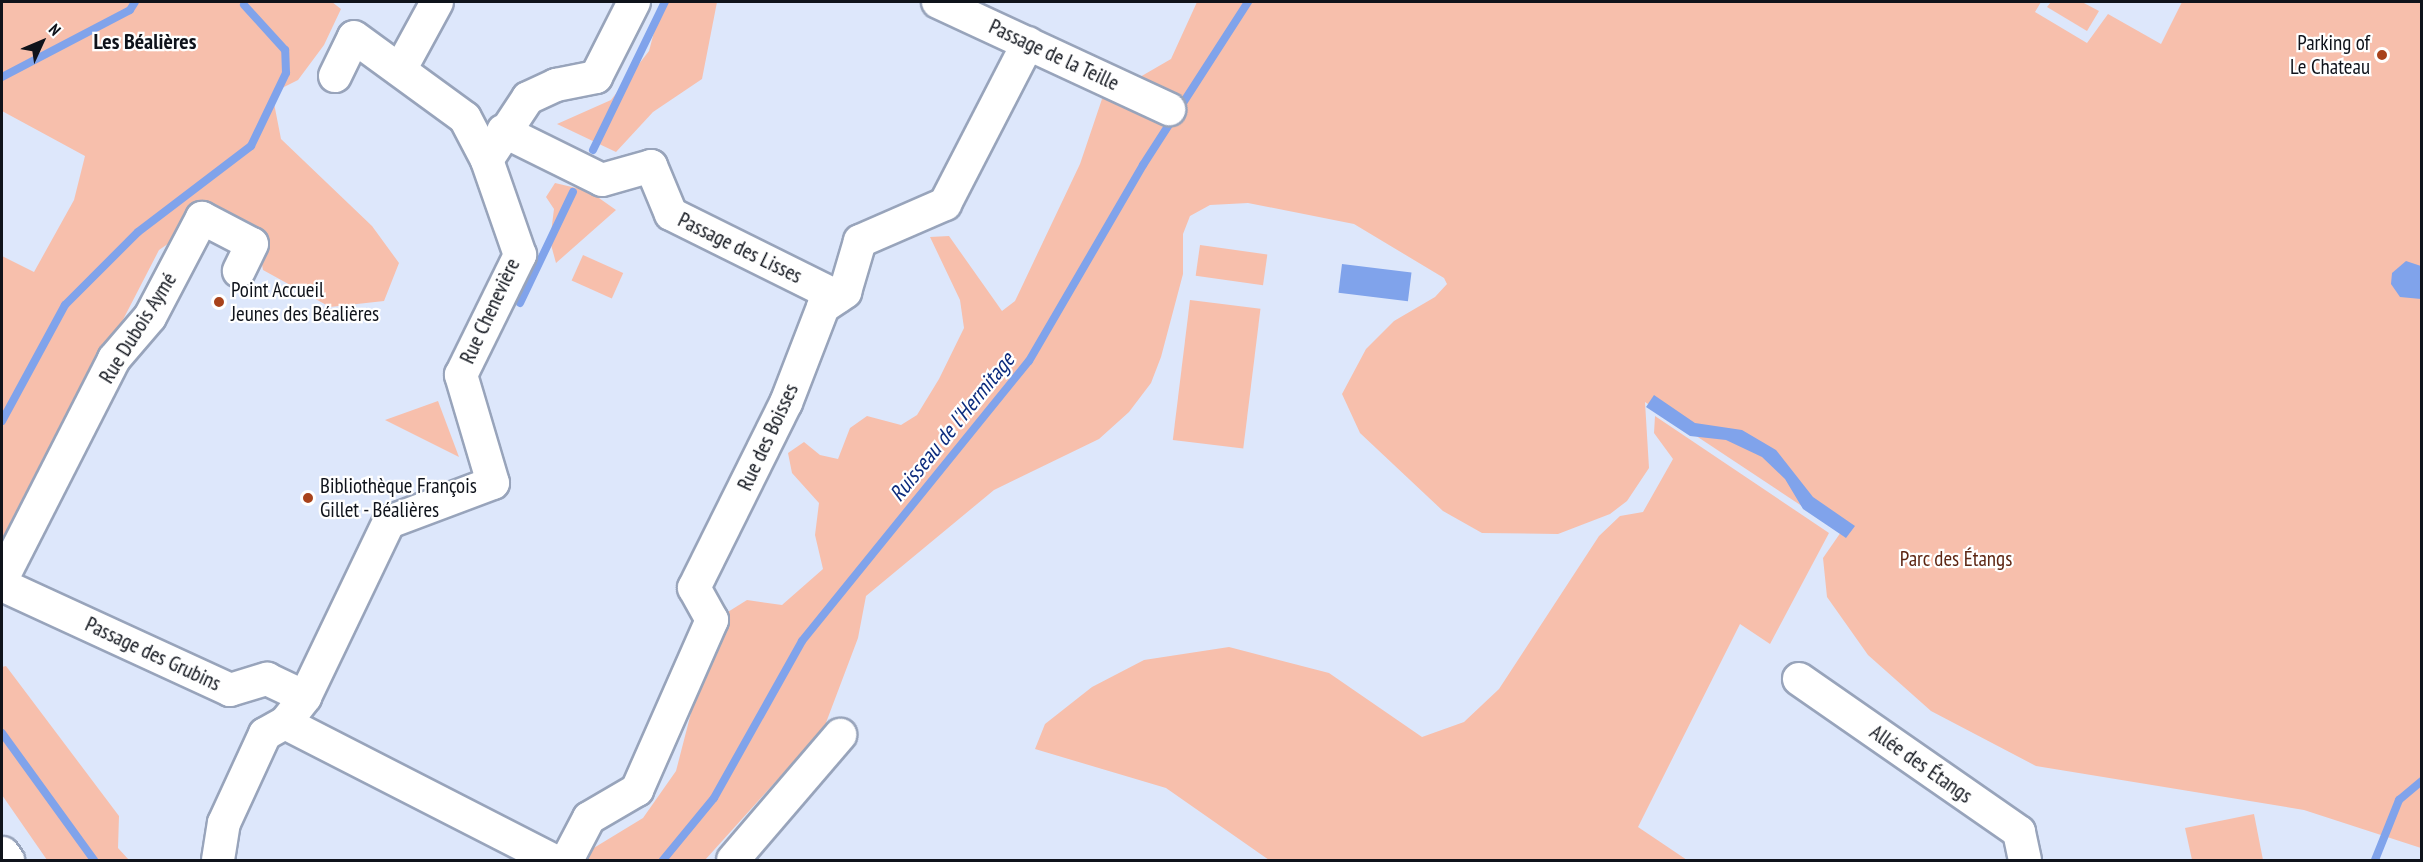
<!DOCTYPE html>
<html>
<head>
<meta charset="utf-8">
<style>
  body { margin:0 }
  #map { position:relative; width:2423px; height:862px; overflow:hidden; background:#dde7fb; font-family:"PT Sans Narrow",sans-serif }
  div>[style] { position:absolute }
  .green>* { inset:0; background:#f7bfac; transform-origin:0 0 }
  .water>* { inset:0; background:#80a3eb; transform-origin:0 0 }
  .stream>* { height:8px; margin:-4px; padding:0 4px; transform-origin:4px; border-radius:4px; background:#80a3eb }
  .roads { filter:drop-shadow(2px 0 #98a4bb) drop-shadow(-2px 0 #98a4bb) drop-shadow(0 2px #98a4bb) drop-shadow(0 -2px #98a4bb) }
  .street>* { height:32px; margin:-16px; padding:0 16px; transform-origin:16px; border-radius:16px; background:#fff }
  .secondary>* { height:33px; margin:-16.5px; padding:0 16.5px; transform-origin:16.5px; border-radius:16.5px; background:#fff }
  .dots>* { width:16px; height:16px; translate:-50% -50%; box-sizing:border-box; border:3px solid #fff; border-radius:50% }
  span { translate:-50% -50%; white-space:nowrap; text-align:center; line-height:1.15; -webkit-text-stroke:4.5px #fff; paint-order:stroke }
  .poi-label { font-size:21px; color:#0f131b }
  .right { translate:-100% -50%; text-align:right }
  .left { translate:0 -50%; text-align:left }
  .street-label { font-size:21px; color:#0f131b }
  .park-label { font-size:21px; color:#5d2613 }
  .neighbourhood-label { font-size:22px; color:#0f131b; font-weight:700 }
  .water-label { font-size:22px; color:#0c2b7d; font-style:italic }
  .frame { position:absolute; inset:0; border:3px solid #0f131b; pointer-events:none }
  .north { position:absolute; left:12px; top:12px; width:60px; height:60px; -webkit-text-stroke:4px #fff; paint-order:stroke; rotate:46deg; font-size:16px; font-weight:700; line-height:24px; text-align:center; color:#0f131b }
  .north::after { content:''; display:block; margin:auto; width:21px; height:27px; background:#0f131b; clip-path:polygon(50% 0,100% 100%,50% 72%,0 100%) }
</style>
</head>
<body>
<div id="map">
  <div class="green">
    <div style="clip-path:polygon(2px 2px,332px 2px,341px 9px,324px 45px,298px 80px,272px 93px,281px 139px,372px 226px,399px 263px,384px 301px,330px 307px,263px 270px,258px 243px,211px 214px,159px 250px,2px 554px,2px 256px,34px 272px,74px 200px,85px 156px,2px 111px)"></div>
    <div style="clip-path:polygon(662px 2px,717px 2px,702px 79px,653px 112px,616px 152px,557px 124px,611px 100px,649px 51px)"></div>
    <div style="clip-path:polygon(1197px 2px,2041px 2px,2035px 12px,2087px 43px,2108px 14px,2161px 44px,2182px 2px,2421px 2px,2421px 848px,2304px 810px,2036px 766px,1931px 711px,1868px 655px,1827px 597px,1823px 558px,1841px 532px,1645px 402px,1649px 468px,1627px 501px,1610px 514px,1558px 534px,1482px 533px,1443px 511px,1360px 433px,1342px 394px,1366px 349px,1394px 321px,1435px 297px,1447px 284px,1444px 278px,1354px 224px,1248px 203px,1210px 205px,1190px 216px,1183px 234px,1183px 274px,1161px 357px,1151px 383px,1129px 412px,1099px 439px,994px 490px,866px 596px,858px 638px,824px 728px,705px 860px,574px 860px,643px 818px,676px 771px,715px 620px,747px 600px,782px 605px,823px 569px,815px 535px,819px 503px,792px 473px,788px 453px,804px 442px,820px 455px,838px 459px,850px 428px,867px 416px,901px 425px,917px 415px,939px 379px,964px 328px,960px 300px,930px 237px,949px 236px,1002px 311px,1015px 301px,1080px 164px,1102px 99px,1171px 59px)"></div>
    <div style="clip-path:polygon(2051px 2px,2082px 2px,2099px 11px,2087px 31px,2047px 7px)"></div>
    <div style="clip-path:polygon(555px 183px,589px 191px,616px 210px,556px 263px,550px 241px,554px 209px,546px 197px)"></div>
    <div style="left:1200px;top:245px;width:68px;height:31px;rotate:8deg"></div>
    <div style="left:583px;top:255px;width:44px;height:28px;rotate:24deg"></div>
    <div style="left:1190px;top:300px;width:71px;height:141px;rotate:7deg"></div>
    <div style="clip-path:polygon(438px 401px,459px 457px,385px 420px)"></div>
    <div style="clip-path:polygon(1655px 416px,1829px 533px,1770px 644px,1740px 624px,1638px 827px,1687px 860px,1269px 860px,1166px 788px,1035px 749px,1045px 724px,1092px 687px,1144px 660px,1229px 647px,1329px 673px,1422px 737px,1464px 722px,1499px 689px,1599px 536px,1620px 516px,1643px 512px,1673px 459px,1654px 433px)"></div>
    <div style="clip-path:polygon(6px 666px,119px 816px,118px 848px,129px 860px,47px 860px,2px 795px,2px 667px)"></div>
    <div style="clip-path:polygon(2254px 814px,2263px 860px,2192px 860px,2185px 828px)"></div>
  </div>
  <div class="water">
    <div style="clip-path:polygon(2406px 261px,2421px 266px,2421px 299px,2400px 297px,2391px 284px,2392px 273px)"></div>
    <div style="left:1342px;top:264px;width:70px;height:29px;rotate:7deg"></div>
    <div style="clip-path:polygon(1654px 395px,1695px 423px,1742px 430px,1776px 450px,1813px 497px,1855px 526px,1846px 538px,1803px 509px,1785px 479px,1762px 457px,1726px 440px,1690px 436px,1646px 407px)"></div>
  </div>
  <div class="stream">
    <div style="left:2px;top:77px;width:144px;rotate:-27.6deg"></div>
    <div style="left:130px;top:10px;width:9px;rotate:-58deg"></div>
    <div style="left:593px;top:150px;width:165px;rotate:-64.1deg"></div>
    <div style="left:520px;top:303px;width:123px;rotate:-64.5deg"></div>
    <div style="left:2px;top:421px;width:132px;rotate:-61.5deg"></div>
    <div style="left:65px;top:305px;width:103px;rotate:-45deg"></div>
    <div style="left:138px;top:232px;width:142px;rotate:-37.3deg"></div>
    <div style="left:251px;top:146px;width:81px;rotate:-64.4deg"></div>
    <div style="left:286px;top:73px;width:23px;rotate:-92deg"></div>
    <div style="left:285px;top:50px;width:61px;rotate:-132.3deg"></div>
    <div style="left:2px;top:733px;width:157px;rotate:54.1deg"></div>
    <div style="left:663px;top:860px;width:80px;rotate:-50.6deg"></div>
    <div style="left:714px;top:798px;width:180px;rotate:-60.7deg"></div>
    <div style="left:802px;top:641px;width:360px;rotate:-51deg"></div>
    <div style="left:1029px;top:361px;width:227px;rotate:-59.8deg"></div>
    <div style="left:1143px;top:165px;width:194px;rotate:-57.2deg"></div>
    <div style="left:2375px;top:860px;width:65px;rotate:-68.2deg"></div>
    <div style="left:2399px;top:800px;width:30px;rotate:-40deg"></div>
  </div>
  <div class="roads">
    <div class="street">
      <div style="left:938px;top:2px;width:255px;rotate:24.9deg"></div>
      <div style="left:400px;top:70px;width:77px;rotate:-61.4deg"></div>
      <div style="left:335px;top:76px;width:43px;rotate:-64deg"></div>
      <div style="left:354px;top:37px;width:137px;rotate:36.1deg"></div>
      <div style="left:465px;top:118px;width:47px;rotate:62.4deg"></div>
      <div style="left:503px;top:131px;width:110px;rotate:26.3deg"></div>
      <div style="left:602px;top:180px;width:51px;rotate:-15.9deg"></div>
      <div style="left:651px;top:166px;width:52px;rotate:67.4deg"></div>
      <div style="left:671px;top:214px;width:186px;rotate:26.4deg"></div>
      <div style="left:2px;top:579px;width:247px;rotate:-63deg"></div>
      <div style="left:114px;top:359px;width:55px;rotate:-49.4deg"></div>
      <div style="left:150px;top:317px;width:112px;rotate:-62.3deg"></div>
      <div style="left:202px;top:218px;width:56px;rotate:27.5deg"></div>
      <div style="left:252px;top:244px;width:30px;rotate:116deg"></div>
      <div style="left:2px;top:585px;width:251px;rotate:24.7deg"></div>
      <div style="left:230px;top:690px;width:39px;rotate:-17deg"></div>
      <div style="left:267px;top:679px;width:42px;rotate:25.3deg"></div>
      <div style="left:1799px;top:679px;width:268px;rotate:34.8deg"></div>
      <div style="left:2019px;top:832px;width:29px;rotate:78deg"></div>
      <div style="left:285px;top:723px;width:301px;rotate:27.1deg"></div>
      <div style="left:218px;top:860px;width:37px;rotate:-81deg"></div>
      <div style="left:224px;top:823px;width:98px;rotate:-65.3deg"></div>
      <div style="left:265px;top:734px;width:23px;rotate:-29deg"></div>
      <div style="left:285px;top:723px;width:33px;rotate:-52deg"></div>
      <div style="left:305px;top:697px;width:194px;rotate:-64.4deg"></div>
      <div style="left:389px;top:522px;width:111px;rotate:-20.6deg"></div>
      <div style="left:493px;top:483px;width:113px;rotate:-106.5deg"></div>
      <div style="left:461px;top:375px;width:134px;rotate:-63.8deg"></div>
      <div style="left:520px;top:255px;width:101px;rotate:-109.2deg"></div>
      <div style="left:487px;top:160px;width:74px;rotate:-56.5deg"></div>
      <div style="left:528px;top:98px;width:31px;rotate:-25deg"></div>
      <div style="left:556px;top:85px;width:41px;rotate:-11.3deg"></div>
      <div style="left:596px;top:77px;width:84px;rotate:-63.1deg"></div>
      <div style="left:567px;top:860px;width:47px;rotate:-62.4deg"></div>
      <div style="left:589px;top:818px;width:56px;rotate:-30.3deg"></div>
      <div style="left:637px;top:790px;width:186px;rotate:-66.2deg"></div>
      <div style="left:712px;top:620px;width:37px;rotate:-119deg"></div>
      <div style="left:694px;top:588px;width:207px;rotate:-63.6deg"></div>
      <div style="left:786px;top:403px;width:103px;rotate:-68.9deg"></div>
      <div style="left:823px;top:307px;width:27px;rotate:-34deg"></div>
      <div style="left:845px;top:292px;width:53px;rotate:-73.6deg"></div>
      <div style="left:860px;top:241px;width:93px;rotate:-23.5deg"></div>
      <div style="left:945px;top:204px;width:181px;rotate:-62.7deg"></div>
      <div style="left:733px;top:860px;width:165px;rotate:-49.4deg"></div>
    </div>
    <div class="secondary">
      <div style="left:2px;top:853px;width:9px;rotate:54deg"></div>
    </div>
  </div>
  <div class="dots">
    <div style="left:2382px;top:55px;background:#a8421b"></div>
    <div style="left:219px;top:302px;background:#a8421b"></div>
    <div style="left:308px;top:498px;background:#a8421b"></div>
  </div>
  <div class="poi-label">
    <span class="right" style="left:2370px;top:55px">Parking of<br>Le Chateau</span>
    <span class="left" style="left:231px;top:302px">Point Accueil<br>Jeunes des Béalières</span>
    <span class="left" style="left:320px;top:498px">Bibliothèque François<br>Gillet - Béalières</span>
  </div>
  <div class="street-label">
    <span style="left:1054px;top:55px;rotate:25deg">Passage de la Teille</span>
    <span style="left:740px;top:248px;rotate:26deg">Passage des Lisses</span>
    <span style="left:490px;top:311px;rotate:-65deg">Rue Chenevière</span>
    <span style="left:138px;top:328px;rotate:-58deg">Rue Dubois Aymé</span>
    <span style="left:768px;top:437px;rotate:-65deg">Rue des Boisses</span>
    <span style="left:153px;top:654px;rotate:25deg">Passage des Grubins</span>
    <span style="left:1921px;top:764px;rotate:35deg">Allée des Étangs</span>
  </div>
  <div class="park-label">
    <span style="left:1956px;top:559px">Parc des Étangs</span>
  </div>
  <div class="neighbourhood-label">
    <span style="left:145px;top:42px">Les Béalières</span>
  </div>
  <div class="water-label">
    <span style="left:952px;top:427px;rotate:-51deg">Ruisseau de l'Hermitage</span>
  </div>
  <div class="frame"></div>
  <div class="north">N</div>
</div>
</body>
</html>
